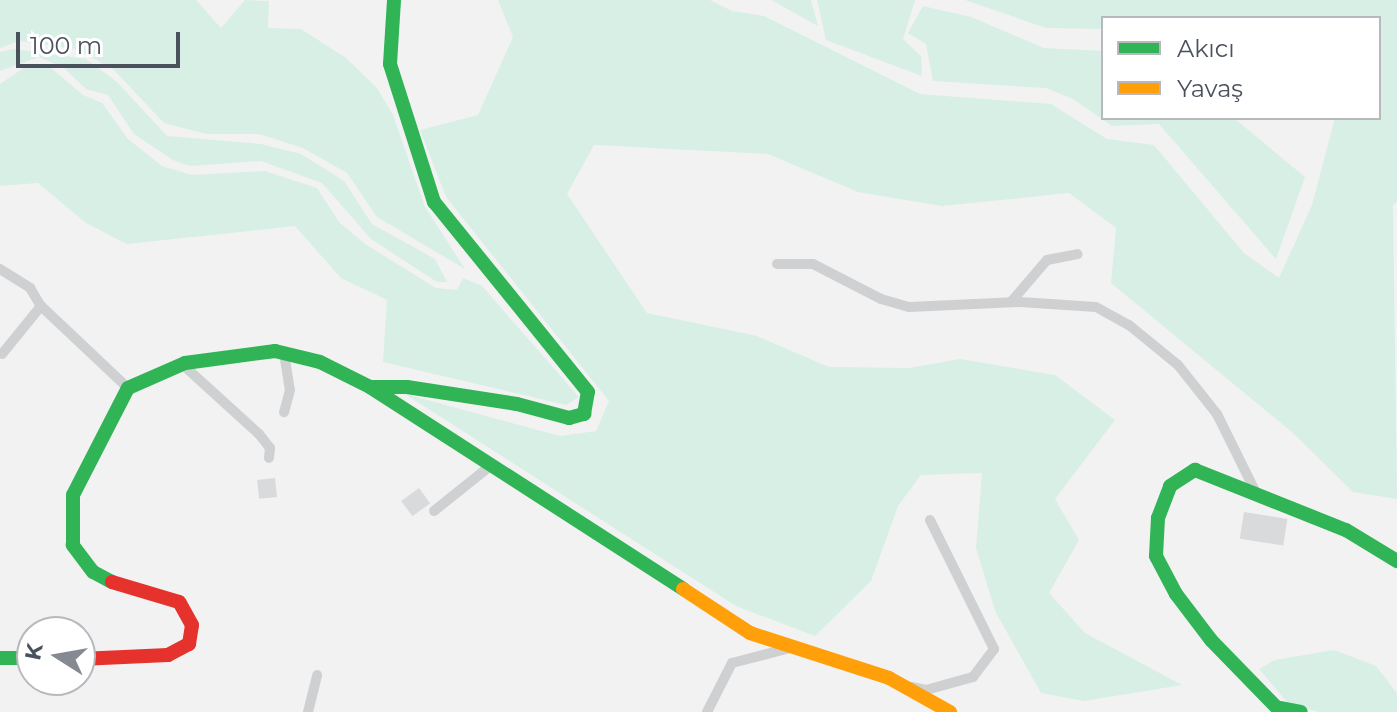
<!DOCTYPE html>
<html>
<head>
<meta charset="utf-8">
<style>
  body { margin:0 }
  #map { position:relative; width:1397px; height:712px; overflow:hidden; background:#f2f2f2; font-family:Montserrat,sans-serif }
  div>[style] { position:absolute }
  .green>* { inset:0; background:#d8efe5 }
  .building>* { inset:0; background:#d9dadc; transform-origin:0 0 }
  .street>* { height:10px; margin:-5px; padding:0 5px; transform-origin:5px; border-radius:5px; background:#ced0d2 }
  .fast>* { height:14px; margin:-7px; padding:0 7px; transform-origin:7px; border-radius:7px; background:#30b455 }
  .slow>* { height:14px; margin:-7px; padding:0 7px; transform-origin:7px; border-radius:7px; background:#ff9f0a }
  .jam>* { height:14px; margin:-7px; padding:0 7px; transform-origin:7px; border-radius:7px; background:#e5322d }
  span { translate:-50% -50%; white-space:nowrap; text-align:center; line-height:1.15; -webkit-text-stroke:7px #fff; paint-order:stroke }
  .legend { position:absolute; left:1101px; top:16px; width:280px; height:104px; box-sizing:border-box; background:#fff; border:2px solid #b7b9be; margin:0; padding:10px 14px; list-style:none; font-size:24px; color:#4a515d }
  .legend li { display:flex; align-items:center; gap:16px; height:40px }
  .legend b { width:40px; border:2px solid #b7b9be }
  .north { position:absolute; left:16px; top:616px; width:80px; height:80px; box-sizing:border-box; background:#fff; border:2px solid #b7b9be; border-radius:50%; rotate:281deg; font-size:22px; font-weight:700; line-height:32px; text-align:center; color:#4a515d }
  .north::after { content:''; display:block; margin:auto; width:28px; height:36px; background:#858991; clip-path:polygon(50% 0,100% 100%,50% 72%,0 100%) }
  .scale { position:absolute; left:16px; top:32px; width:164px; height:36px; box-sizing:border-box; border:4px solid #4a515d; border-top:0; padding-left:10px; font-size:24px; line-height:28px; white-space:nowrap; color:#4a515d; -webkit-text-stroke:6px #fff; paint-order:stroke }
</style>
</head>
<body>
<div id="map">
  <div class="green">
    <div style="clip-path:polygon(0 0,196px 0,221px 28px,245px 0,269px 1px,268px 28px,301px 29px,346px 58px,377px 88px,393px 115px,425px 207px,465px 269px,377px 217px,347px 173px,303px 148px,259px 134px,206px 134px,164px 123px,114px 70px,76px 49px,19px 41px,0 48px)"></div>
    <div style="clip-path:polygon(498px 0,710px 0,732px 11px,764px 16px,920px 94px,1051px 104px,1107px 139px,1154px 145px,1244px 253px,1279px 278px,1312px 205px,1335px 118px,1379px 118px,1379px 18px,1103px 18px,1103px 29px,1046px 28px,965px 0,1397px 0,1397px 202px,1393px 205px,1397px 499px,1353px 492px,1293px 433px,1111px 283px,1116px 228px,1069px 193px,942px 206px,858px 192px,768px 154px,594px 145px,567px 194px,647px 313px,757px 336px,829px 367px,909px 368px,960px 359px,1055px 375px,1115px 420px,1055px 499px,1079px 540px,1049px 593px,1085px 633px,1182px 685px,1084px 701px,1041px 693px,995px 611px,976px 548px,982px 473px,921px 475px,898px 506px,871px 581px,815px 636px,736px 606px,405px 394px,560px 436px,596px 431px,609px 401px,446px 197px,420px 130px,478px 115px,513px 37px)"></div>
    <div style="clip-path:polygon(771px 0,811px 0,818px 26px)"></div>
    <div style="clip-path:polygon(817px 0,915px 0,903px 39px,921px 56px,922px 76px,826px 40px)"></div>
    <div style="clip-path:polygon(923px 6px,971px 17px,1044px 48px,1103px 51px,1103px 118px,1234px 118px,1305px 177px,1276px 259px,1159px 124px,1112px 126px,1073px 99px,1046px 88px,933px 81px,926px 44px,908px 33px)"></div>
    <div style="clip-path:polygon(14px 49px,86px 59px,116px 81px,167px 136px,261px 144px,301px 154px,344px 181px,372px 224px,435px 259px,447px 282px,437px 282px,371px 239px,322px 183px,261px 161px,190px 166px,173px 160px,134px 134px,108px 95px,86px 89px,64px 68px,39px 57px,0 71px,0 52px)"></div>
    <div style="clip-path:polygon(25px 67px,51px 68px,83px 95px,102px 103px,128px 139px,162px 166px,192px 175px,265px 171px,317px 188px,339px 222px,365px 244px,436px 288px,457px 290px,463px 278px,482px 286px,579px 397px,566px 405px,383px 362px,387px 300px,341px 278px,295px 226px,127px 244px,86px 223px,38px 183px,0 186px,0 84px)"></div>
    <div style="clip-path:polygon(1334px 650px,1376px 666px,1397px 693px,1397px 712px,1319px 712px,1288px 703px,1259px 669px,1275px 660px)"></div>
  </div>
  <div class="building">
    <div style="left:275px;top:478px;width:19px;height:18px;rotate:84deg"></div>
    <div style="left:419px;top:488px;width:19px;height:22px;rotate:54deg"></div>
    <div style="left:1244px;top:512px;width:44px;height:27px;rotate:9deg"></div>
  </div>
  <div class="street">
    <div style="left:777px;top:264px;width:36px"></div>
    <div style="left:813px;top:264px;width:76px;rotate:27.2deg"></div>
    <div style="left:881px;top:299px;width:29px;rotate:16deg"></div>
    <div style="left:909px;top:307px;width:111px;rotate:-2.6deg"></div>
    <div style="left:1020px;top:302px;width:76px;rotate:3.8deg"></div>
    <div style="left:1096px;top:307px;width:38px;rotate:29deg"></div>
    <div style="left:1129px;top:325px;width:63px;rotate:39.2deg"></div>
    <div style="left:1178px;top:365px;width:63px;rotate:51.5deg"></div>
    <div style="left:1217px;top:414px;width:88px;rotate:63.7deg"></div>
    <div style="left:0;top:269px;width:36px;rotate:32deg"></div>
    <div style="left:30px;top:288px;width:21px;rotate:59deg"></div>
    <div style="left:41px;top:306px;width:120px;rotate:43.3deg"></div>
    <div style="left:1011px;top:302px;width:55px;rotate:-49.4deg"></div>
    <div style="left:1047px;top:260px;width:31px;rotate:-11deg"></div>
    <div style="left:284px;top:353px;width:37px;rotate:81deg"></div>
    <div style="left:290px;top:390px;width:23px;rotate:105deg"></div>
    <div style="left:2px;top:354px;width:62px;rotate:-50.9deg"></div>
    <div style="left:182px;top:364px;width:104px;rotate:42.3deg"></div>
    <div style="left:259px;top:434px;width:18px;rotate:52deg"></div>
    <div style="left:270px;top:448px;width:10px;rotate:96deg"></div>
    <div style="left:434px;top:511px;width:70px;rotate:-38.7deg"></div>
    <div style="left:912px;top:687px;width:14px;rotate:12deg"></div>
    <div style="left:926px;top:690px;width:49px;rotate:-15.5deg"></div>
    <div style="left:973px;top:677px;width:35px;rotate:-53deg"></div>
    <div style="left:994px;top:649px;width:144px;rotate:-116.4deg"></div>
    <div style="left:308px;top:712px;width:38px;rotate:-76deg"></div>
    <div style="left:707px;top:712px;width:55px;rotate:-63deg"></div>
    <div style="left:732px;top:663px;width:60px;rotate:-14.5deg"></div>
  </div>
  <div class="fast">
    <div style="left:371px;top:387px;width:36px"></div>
    <div style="left:407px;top:387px;width:111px;rotate:8.8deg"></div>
    <div style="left:517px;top:404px;width:54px;rotate:15.1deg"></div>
    <div style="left:569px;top:418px;width:16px;rotate:-15deg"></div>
    <div style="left:584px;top:414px;width:22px;rotate:-80deg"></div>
    <div style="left:588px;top:392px;width:245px;rotate:-129deg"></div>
    <div style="left:434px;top:202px;width:145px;rotate:-107.7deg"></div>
    <div style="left:390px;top:64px;width:64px;rotate:-86.4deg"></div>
    <div style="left:112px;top:582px;width:21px;rotate:-152deg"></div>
    <div style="left:93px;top:572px;width:34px;rotate:-127deg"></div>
    <div style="left:73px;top:545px;width:50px;rotate:-90deg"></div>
    <div style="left:73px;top:495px;width:120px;rotate:-62.8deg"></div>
    <div style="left:128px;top:388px;width:62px;rotate:-23.7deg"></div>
    <div style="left:185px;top:363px;width:91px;rotate:-7.6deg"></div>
    <div style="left:275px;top:351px;width:46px;rotate:13.7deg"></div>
    <div style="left:320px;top:362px;width:56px;rotate:26.6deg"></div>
    <div style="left:370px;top:387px;width:373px;rotate:32.8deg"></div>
    <div style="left:0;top:658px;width:32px"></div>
    <div style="left:1281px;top:708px;width:20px;rotate:11deg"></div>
    <div style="left:1281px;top:712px;width:100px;rotate:-134.2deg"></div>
    <div style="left:1211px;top:640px;width:58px;rotate:-127.3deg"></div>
    <div style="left:1176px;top:594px;width:43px;rotate:-117.8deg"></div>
    <div style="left:1156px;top:556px;width:38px;rotate:-87deg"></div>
    <div style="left:1158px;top:518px;width:34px;rotate:-69deg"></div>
    <div style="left:1170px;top:486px;width:30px;rotate:-33deg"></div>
    <div style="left:1195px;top:470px;width:162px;rotate:21.7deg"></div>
    <div style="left:1346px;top:530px;width:60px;rotate:31.3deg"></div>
  </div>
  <div class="slow">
    <div style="left:683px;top:589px;width:80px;rotate:33.3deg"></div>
    <div style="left:750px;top:633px;width:146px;rotate:17.9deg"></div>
    <div style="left:889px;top:678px;width:70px;rotate:29.1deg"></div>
  </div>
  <div class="jam">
    <div style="left:80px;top:659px;width:88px;rotate:-2.6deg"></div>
    <div style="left:168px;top:655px;width:24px;rotate:-28deg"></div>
    <div style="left:189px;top:644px;width:19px;rotate:-81deg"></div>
    <div style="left:192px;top:625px;width:26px;rotate:-119deg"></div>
    <div style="left:179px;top:602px;width:70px;rotate:-163.4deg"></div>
  </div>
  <ul class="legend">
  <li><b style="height:10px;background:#30b455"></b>Akıcı</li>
  <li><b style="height:10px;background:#ff9f0a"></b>Yavaş</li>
  </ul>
  <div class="north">K</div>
  <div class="scale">100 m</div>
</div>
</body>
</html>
